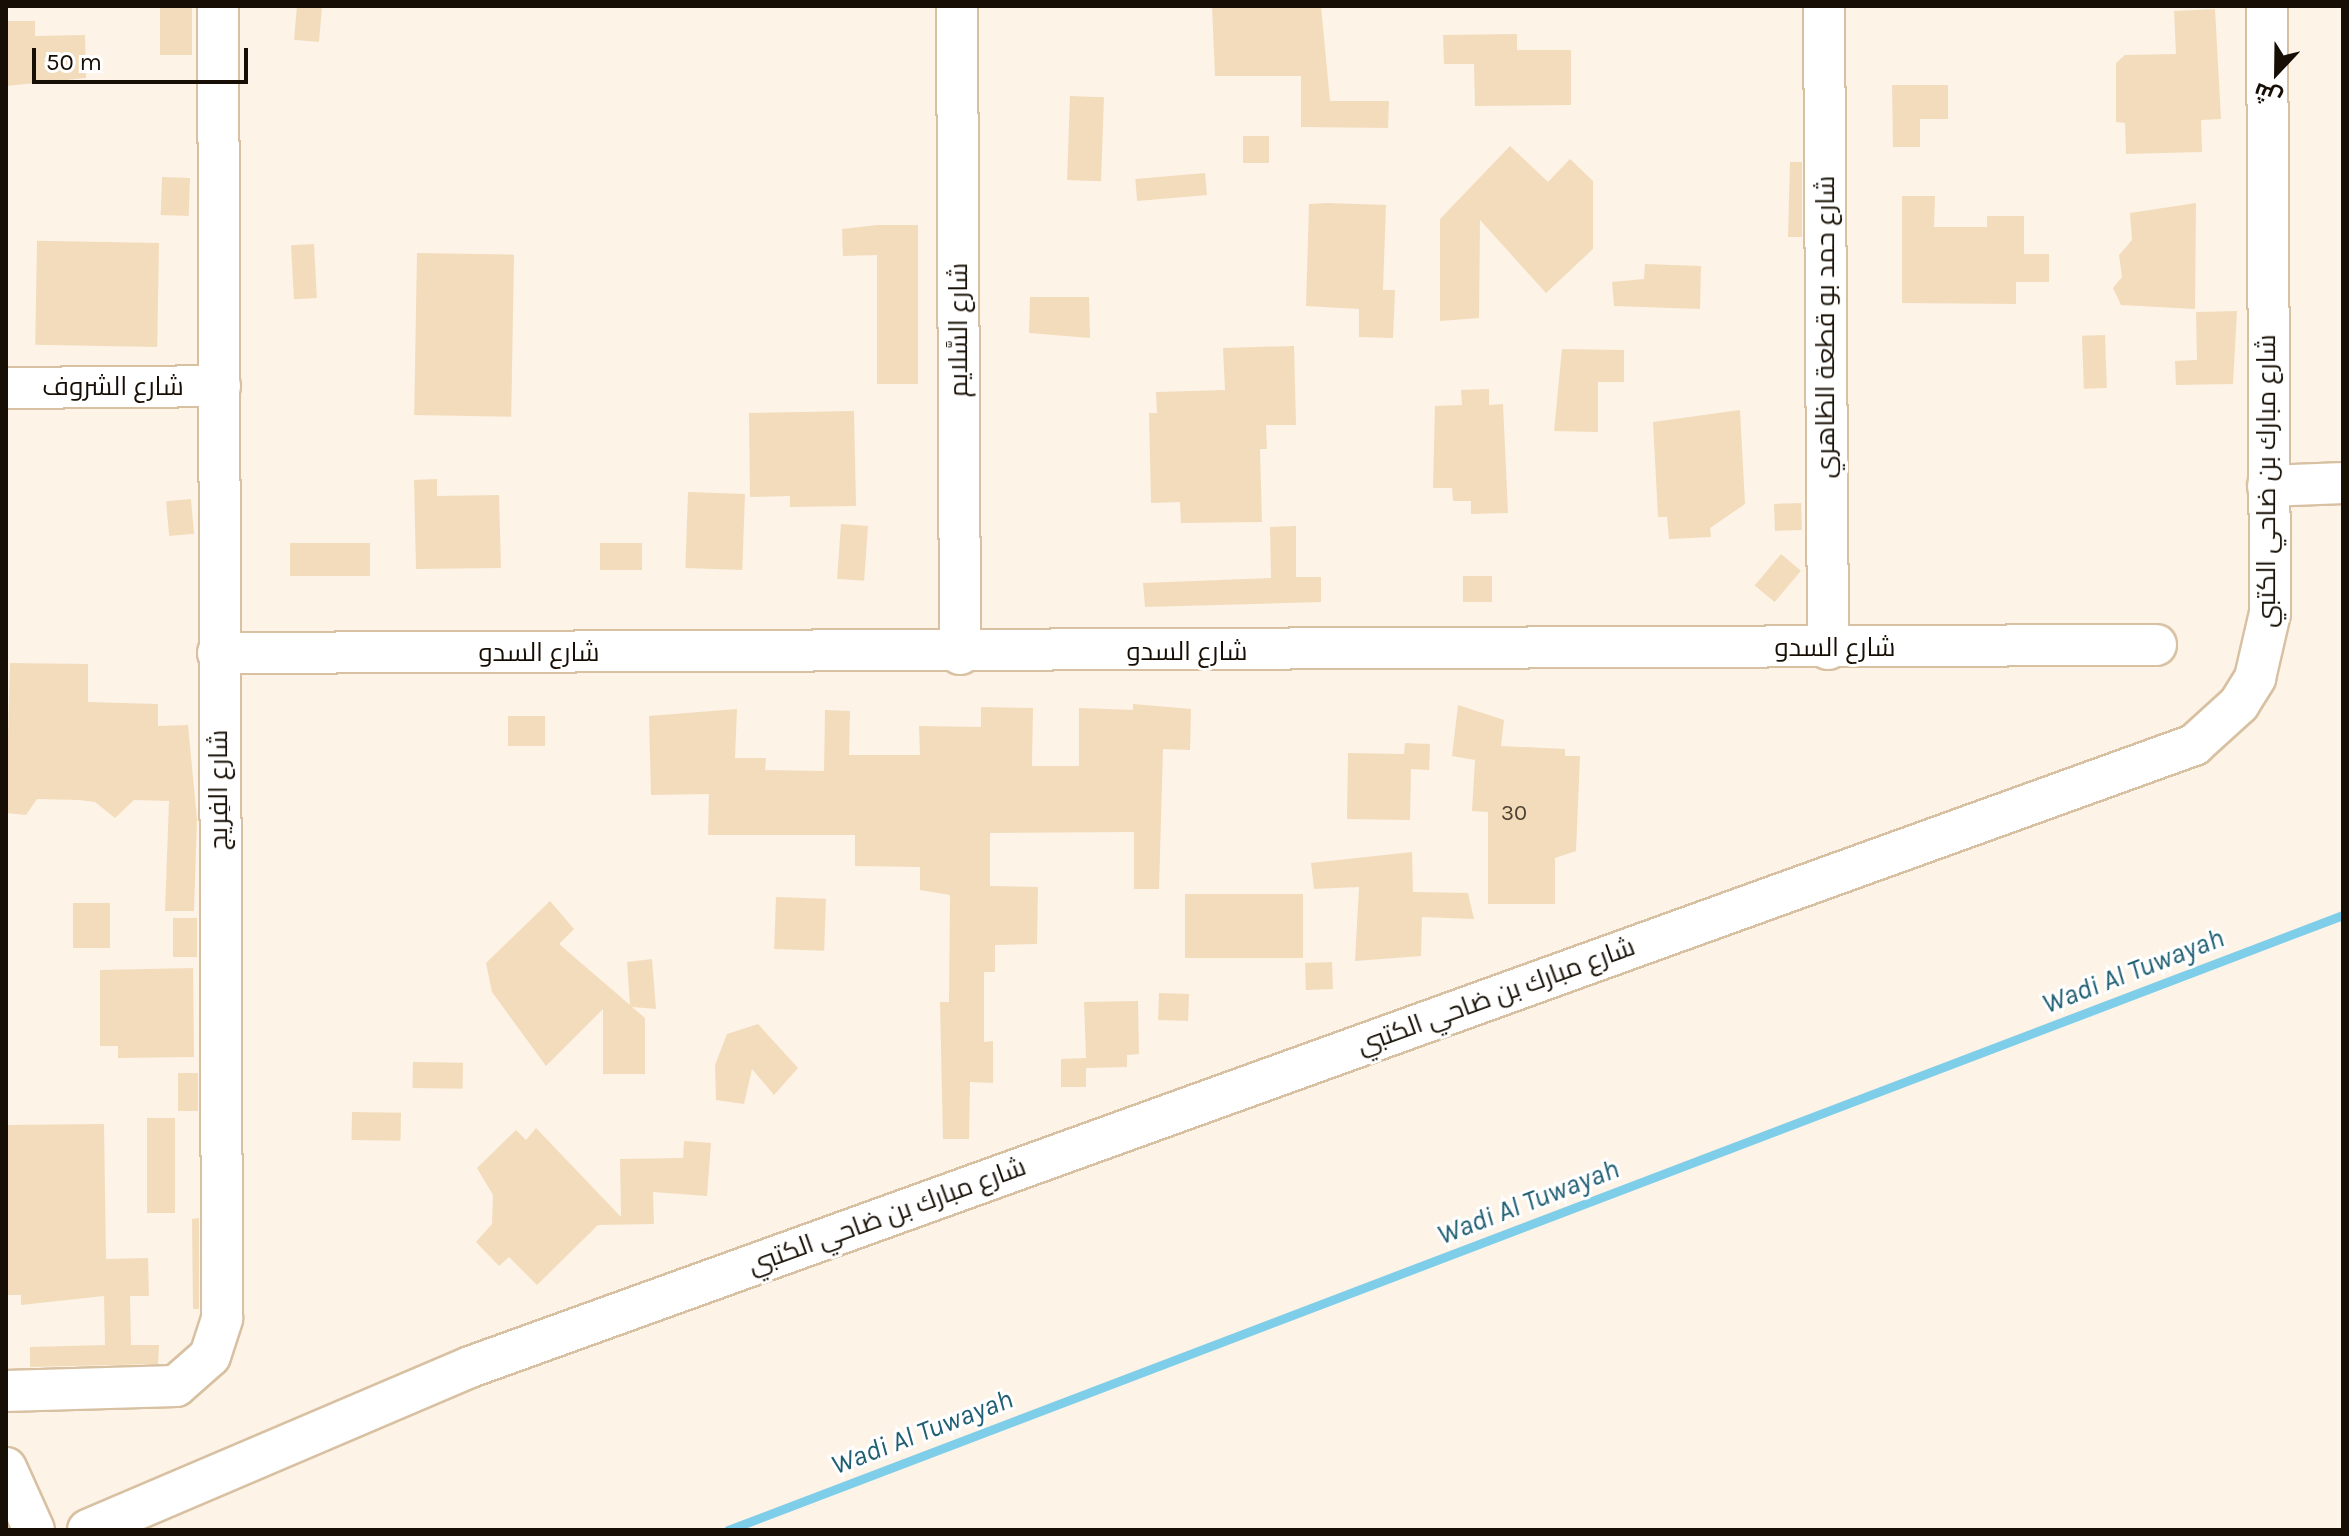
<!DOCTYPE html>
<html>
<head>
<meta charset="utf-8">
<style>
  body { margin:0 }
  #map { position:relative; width:2349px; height:1536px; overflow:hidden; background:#fdf3e7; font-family:Karla,Cairo,sans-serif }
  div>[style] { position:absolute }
  .stream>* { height:9px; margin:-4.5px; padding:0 4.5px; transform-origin:4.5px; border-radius:4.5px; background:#7ecee9 }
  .building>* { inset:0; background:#f3dcbc; transform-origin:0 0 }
  .roads { filter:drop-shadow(2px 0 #d8c1a2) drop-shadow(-2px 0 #d8c1a2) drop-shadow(0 2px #d8c1a2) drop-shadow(0 -2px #d8c1a2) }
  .minor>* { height:40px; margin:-20px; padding:0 20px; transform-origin:20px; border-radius:20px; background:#fff }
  span { translate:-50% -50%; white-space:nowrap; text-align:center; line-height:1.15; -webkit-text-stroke:6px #fff; paint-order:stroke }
  .number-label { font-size:22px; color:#4e4233 }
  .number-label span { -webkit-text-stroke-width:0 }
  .street-label { font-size:26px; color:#170f05 }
  .water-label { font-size:28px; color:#205f73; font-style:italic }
  .frame { position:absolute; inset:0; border:8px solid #170f05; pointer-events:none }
  .north { position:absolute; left:2237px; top:32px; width:80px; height:80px; -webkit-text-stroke:6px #fff; paint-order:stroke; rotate:202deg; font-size:22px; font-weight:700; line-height:32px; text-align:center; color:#170f05 }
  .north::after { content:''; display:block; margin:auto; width:28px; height:36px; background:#170f05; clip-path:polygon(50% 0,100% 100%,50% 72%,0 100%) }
  .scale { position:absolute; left:32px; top:48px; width:216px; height:36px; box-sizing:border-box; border:4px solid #170f05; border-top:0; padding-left:10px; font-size:24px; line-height:28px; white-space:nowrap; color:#170f05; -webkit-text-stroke:6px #fff; paint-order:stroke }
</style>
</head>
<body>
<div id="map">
  <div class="stream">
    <div style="left:728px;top:1530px;width:1728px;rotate:-20.85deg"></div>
  </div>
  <div class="building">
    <div style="left:160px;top:6px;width:32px;height:49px"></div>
    <div style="left:297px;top:6px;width:25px;height:34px;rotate:5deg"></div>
    <div style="clip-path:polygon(1212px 6px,1321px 6px,1330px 101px,1389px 101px,1388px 128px,1301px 127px,1301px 76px,1215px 76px)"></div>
    <div style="clip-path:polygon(2215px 9px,2221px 119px,2201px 120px,2202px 152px,2126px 154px,2125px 123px,2116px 122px,2116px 63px,2125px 55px,2176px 54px,2174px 11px)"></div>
    <div style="clip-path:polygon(6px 21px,35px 21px,35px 36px,85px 35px,86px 78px,6px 86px)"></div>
    <div style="clip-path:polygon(1517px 34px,1517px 50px,1571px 50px,1571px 105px,1475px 106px,1474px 64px,1444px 64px,1443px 35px)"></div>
    <div style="clip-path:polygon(1892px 85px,1948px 85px,1948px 119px,1920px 119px,1920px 147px,1893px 147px)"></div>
    <div style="left:1070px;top:96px;width:34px;height:84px;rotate:2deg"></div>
    <div style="left:1243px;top:136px;width:26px;height:27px"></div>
    <div style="clip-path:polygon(1510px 146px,1548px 182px,1570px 159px,1593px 181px,1593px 249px,1546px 293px,1480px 220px,1479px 318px,1440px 321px,1440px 219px)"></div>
    <div style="clip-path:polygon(1790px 162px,1802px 162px,1802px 237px,1788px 237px)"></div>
    <div style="left:1205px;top:173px;width:22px;height:70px;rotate:85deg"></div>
    <div style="left:162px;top:177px;width:28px;height:38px;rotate:2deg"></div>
    <div style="clip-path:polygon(1902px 196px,1935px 196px,1934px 227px,1987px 227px,1987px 216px,2024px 216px,2024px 254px,2049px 254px,2049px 282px,2016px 282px,2016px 304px,1902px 303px)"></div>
    <div style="clip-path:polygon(1327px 203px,1386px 205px,1383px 290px,1395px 290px,1393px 338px,1359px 337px,1359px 309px,1306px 306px,1309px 204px)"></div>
    <div style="clip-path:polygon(2196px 203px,2195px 309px,2121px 305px,2113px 288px,2122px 277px,2119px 255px,2132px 240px,2130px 213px)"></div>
    <div style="clip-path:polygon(877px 225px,918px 225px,918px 384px,877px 384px,877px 255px,843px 256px,842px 229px)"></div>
    <div style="left:159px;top:243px;width:104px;height:122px;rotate:91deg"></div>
    <div style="left:314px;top:244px;width:54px;height:23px;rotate:87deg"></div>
    <div style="left:417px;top:253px;width:97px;height:162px;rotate:1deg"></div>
    <div style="clip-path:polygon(1645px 264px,1701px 266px,1700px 309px,1614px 306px,1612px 282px,1644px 279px)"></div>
    <div style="clip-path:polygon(1030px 297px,1089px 297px,1090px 338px,1029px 333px)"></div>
    <div style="clip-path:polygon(2237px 311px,2233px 384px,2176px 385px,2175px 361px,2197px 360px,2196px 312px)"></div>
    <div style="left:2105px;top:335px;width:53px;height:23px;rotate:88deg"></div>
    <div style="clip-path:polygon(1294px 346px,1296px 425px,1266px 425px,1267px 449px,1260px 449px,1262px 522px,1181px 523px,1180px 502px,1151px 503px,1149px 413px,1157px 413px,1156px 392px,1225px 390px,1223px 348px)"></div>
    <div style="clip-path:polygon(1562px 349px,1624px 350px,1624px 382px,1598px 382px,1598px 432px,1554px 431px)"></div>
    <div style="clip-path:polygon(1489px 389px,1489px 405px,1503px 404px,1508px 513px,1471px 514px,1471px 501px,1453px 501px,1452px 488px,1433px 488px,1435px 406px,1462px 405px,1461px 390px)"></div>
    <div style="clip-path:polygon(1740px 410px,1745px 504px,1710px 528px,1711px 537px,1669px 539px,1667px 517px,1658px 517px,1653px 422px)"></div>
    <div style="clip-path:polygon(854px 411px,856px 506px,790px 507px,790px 496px,750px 497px,749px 413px)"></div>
    <div style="clip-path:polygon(437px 479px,437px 496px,499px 495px,501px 568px,416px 569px,414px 480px)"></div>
    <div style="left:688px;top:492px;width:57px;height:76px;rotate:2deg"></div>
    <div style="left:191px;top:499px;width:35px;height:25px;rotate:85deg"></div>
    <div style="left:1801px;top:503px;width:27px;height:27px;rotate:88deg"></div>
    <div style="left:841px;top:524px;width:27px;height:55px;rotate:4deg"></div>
    <div style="clip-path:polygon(1296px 526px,1296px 577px,1321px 577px,1321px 602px,1145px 607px,1143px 583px,1271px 578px,1270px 527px)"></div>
    <div style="left:370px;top:543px;width:33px;height:80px;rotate:90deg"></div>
    <div style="left:600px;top:543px;width:42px;height:27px"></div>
    <div style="left:1781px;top:554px;width:26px;height:41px;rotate:40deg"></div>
    <div style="left:1463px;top:576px;width:29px;height:26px"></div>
    <div style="clip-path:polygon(10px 663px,88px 664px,88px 702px,158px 704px,158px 726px,188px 725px,197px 819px,194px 911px,165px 911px,169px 801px,134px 800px,115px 818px,95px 802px,79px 800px,37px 799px,26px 815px,6px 813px)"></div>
    <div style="clip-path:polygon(1133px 704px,1191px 709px,1190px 750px,1163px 749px,1159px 889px,1134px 889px,1134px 832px,990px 833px,990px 886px,1038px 887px,1037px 944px,995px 945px,995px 972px,984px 972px,984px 1042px,993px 1041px,993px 1083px,970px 1082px,969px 1139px,943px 1139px,940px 1002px,949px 1002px,950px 895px,920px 890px,920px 867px,855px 866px,855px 835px,708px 835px,709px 794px,651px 795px,649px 716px,737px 709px,735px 758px,766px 758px,765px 770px,824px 771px,825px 710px,850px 711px,849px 755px,920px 755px,919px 726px,981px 727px,981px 707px,1033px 708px,1032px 766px,1079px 766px,1079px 708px,1133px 710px)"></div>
    <div style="clip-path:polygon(1458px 705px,1504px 720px,1501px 746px,1565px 749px,1565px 756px,1580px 756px,1576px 851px,1555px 858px,1555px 904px,1488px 904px,1488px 812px,1472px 811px,1475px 760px,1452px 756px)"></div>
    <div style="left:508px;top:716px;width:37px;height:30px"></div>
    <div style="clip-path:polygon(1405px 743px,1430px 744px,1429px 770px,1411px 769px,1410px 820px,1347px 819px,1348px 753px,1404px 754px)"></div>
    <div style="clip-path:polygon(1412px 852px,1413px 892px,1468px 893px,1474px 919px,1422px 917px,1421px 956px,1355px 961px,1359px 887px,1314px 889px,1311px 863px)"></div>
    <div style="left:1185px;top:894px;width:118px;height:64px"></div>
    <div style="left:776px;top:897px;width:50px;height:52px;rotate:2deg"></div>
    <div style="clip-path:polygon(550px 901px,574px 929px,559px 944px,630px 1005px,627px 962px,652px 959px,656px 1009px,632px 1007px,645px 1018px,645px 1074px,603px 1074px,603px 1009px,546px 1066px,492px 992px,486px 963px)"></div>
    <div style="left:73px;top:903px;width:37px;height:45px"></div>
    <div style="left:173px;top:918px;width:24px;height:39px"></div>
    <div style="left:1332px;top:962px;width:27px;height:27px;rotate:88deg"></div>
    <div style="clip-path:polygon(193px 968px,194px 1057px,118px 1058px,118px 1046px,100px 1046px,100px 970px)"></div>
    <div style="left:1159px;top:993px;width:30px;height:27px;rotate:2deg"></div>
    <div style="clip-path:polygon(1138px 1001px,1139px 1054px,1127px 1055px,1127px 1067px,1086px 1068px,1086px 1087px,1061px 1087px,1061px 1059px,1086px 1058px,1084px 1002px)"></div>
    <div style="clip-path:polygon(758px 1024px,798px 1068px,774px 1095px,752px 1069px,744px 1104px,716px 1100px,715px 1065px,727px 1034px)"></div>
    <div style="left:413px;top:1062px;width:50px;height:26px;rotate:1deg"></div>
    <div style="left:178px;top:1073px;width:20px;height:38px"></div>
    <div style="left:352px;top:1112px;width:49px;height:28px;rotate:1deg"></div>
    <div style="left:147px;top:1118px;width:28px;height:95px"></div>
    <div style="clip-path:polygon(104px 1124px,106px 1259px,148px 1258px,149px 1296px,130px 1296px,131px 1345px,159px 1345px,158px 1364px,30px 1367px,30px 1347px,105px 1345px,104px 1296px,21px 1305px,21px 1295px,6px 1295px,6px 1125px)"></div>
    <div style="clip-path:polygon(536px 1128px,621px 1217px,620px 1159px,683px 1158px,684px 1141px,711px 1143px,707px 1196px,653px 1192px,654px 1224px,598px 1225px,537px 1285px,509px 1257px,499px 1266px,476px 1242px,492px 1224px,493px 1195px,477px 1168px,516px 1130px,526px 1140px)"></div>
    <div style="clip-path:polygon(199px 1218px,199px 1309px,193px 1309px,192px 1219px)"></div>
  </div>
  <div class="roads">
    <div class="minor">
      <div style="left:957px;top:6px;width:648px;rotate:89.73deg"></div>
      <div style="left:1824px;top:6px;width:643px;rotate:89.64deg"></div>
      <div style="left:6px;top:388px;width:214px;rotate:-0.5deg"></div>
      <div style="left:2268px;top:486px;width:75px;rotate:-2.3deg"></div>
      <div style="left:218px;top:653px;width:1938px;rotate:-0.24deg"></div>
      <div style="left:6px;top:1391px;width:170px;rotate:-1.7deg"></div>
      <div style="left:176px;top:1386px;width:45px;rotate:-41.4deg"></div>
      <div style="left:210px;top:1356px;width:40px;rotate:-72deg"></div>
      <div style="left:222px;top:1318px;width:1312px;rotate:-90.17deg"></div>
      <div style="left:6px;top:1468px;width:68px;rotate:65.7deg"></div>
      <div style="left:88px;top:1530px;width:415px;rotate:-23.1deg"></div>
      <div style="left:470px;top:1367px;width:1833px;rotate:-19.84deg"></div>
      <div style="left:2194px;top:745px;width:61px;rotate:-42.3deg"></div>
      <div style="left:2239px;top:704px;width:31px;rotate:-58deg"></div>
      <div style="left:2255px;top:678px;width:67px;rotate:-77deg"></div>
      <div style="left:2270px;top:613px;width:607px;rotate:-90.28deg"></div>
    </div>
  </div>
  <div class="number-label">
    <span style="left:1514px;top:814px">30</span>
  </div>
  <div class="street-label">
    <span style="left:1826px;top:327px;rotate:-90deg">شارع حمد بو قطعة الظاهري</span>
    <span style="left:959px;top:330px;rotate:-90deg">شارع السَّلايم</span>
    <span style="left:113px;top:387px">شارع الشروف</span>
    <span style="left:2267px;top:481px;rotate:-90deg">شارع مبارك بن ضاحي الكتبي</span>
    <span style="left:1835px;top:648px">شارع السدو</span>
    <span style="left:1187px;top:652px">شارع السدو</span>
    <span style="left:539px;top:653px">شارع السدو</span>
    <span style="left:219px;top:790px;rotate:-90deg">شارع الفِريج</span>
    <span style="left:1496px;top:996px;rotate:-20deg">شارع مبارك بن ضاحي الكتبي</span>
    <span style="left:887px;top:1216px;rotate:-20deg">شارع مبارك بن ضاحي الكتبي</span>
  </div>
  <div class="water-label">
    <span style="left:2133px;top:971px;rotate:-21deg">Wadi Al Tuwayah</span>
    <span style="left:1528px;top:1202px;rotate:-21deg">Wadi Al Tuwayah</span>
    <span style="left:922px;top:1432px;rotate:-21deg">Wadi Al Tuwayah</span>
  </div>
  <div class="frame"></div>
  <div class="north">ش</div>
  <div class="scale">50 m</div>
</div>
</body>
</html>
